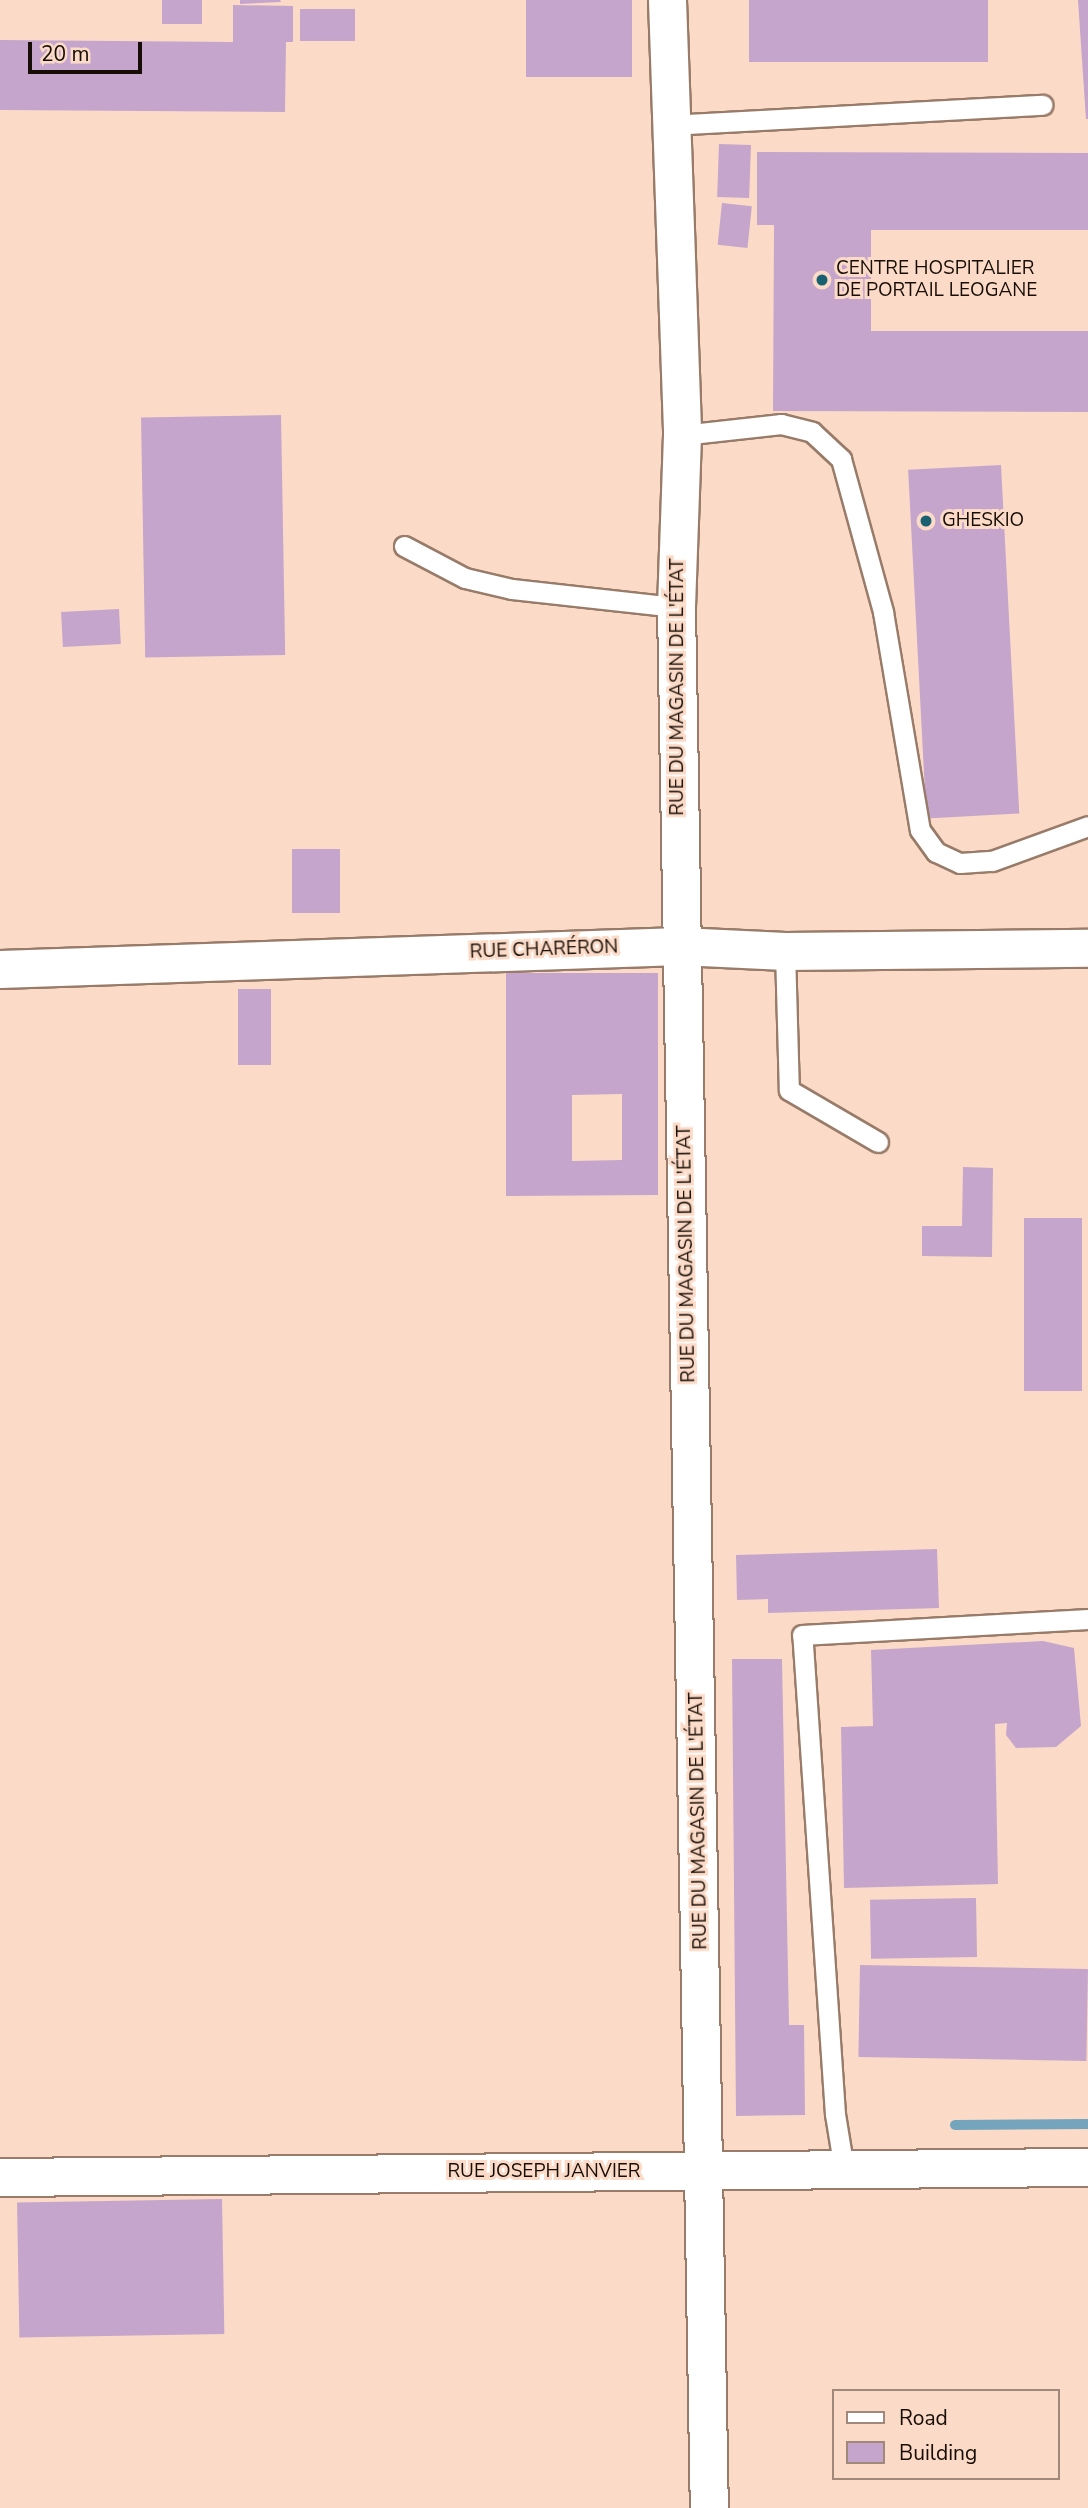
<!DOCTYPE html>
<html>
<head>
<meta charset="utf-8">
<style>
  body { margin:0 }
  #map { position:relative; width:1088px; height:2508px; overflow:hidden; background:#fbdbc7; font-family:"Nunito Sans",sans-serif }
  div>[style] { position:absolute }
  .stream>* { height:10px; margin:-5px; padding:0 5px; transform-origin:5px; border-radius:5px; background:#74a5bd }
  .building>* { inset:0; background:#c5a5cb; transform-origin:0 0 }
  .roads { filter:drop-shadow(2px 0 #987b69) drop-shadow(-2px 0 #987b69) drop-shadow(0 2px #987b69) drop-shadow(0 -2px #987b69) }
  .service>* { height:19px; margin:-9.5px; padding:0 9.5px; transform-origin:9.5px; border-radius:9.5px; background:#fff }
  .minor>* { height:37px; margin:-18.5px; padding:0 18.5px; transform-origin:18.5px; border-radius:18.5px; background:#fff }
  .dots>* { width:19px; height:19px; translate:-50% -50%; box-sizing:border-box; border:4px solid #fbdbc7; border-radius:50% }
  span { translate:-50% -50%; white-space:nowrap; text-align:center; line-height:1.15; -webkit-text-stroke:6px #fbdbc7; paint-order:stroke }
  .poi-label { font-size:19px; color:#170d06 }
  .left { translate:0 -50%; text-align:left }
  .street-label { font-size:19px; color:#170d06 }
  .legend { position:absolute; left:832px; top:2389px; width:228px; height:91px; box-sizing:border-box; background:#fbdbc7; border:2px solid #a0897a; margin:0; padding:9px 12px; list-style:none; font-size:21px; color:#170d06 }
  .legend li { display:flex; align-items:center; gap:14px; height:35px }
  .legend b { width:35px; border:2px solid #a0897a }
  .scale { position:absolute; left:28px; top:42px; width:114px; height:32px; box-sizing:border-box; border:4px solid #170d06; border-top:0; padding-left:9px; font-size:21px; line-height:24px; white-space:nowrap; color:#170d06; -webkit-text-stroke:5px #fbdbc7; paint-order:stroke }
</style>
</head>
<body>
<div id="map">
  <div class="stream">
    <div style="left:955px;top:2125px;width:133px;rotate:-0.4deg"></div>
  </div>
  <div class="building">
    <div style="left:162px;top:0;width:40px;height:24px"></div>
    <div style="clip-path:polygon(240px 0,280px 0,281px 2px,240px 4px)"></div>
    <div style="left:526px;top:0;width:106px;height:77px"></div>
    <div style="left:749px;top:0;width:239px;height:62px"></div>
    <div style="clip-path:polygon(1078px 0,1088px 0,1088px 119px,1086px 119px)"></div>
    <div style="clip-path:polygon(233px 5px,293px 6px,293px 42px,286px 42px,285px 112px,0 110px,0 40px,233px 42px)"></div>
    <div style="left:355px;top:9px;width:32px;height:55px;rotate:90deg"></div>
    <div style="left:719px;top:144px;width:32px;height:53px;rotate:2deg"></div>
    <div style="clip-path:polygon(757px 152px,1088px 153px,1088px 230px,871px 230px,871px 331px,1088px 331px,1088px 412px,773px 411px,774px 225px,757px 225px)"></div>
    <div style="left:722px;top:203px;width:30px;height:42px;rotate:6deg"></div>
    <div style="left:281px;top:415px;width:240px;height:140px;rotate:89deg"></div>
    <div style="left:1001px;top:465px;width:349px;height:93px;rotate:87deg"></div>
    <div style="left:119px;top:609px;width:35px;height:58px;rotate:87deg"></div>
    <div style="left:340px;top:849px;width:64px;height:48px;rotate:90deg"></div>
    <div style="clip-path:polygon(evenodd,506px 973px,658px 973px,658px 1195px,506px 1196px,506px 973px,622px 1094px,622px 1160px,572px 1161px,572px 1095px,622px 1094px)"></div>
    <div style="left:238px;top:989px;width:33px;height:76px"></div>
    <div style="clip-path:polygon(963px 1167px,993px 1168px,992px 1257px,922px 1256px,922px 1226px,962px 1226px)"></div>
    <div style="left:1024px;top:1218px;width:58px;height:173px"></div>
    <div style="clip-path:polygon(937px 1549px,939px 1608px,768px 1613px,768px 1599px,737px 1600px,736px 1555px)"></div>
    <div style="clip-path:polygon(1043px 1641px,1074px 1648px,1081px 1726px,1056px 1747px,1016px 1748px,1006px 1735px,1007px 1723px,995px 1724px,998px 1884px,844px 1888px,841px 1727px,873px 1726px,871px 1650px)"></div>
    <div style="clip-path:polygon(732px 1659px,782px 1659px,789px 2025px,804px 2025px,805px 2115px,736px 2116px)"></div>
    <div style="left:976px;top:1898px;width:59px;height:106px;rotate:89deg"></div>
    <div style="left:860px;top:1965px;width:228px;height:92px;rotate:1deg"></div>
    <div style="left:222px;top:2199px;width:135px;height:205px;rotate:89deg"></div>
  </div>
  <div class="roads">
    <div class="service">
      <div style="left:669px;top:125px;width:374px;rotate:-3.1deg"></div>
      <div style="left:682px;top:435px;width:100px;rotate:-6.3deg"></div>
      <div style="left:781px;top:424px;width:32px;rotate:14deg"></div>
      <div style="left:812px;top:432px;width:40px;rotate:43deg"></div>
      <div style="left:841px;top:459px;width:159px;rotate:74.6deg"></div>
      <div style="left:883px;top:612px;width:221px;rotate:80.4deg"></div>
      <div style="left:920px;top:830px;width:27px;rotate:54deg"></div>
      <div style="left:936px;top:852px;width:26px;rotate:25deg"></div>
      <div style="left:960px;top:863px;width:32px;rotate:-4deg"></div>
      <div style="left:992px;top:861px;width:102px;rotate:-20deg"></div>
      <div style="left:404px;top:546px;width:69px;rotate:27.7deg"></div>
      <div style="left:465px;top:578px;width:48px;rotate:13.2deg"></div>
      <div style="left:512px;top:589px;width:165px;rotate:6.3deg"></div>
      <div style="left:785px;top:951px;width:139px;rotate:88.4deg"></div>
      <div style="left:789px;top:1090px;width:103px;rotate:30.3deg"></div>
      <div style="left:844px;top:2169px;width:56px;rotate:-99.3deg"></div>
      <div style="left:835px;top:2114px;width:480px;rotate:-93.9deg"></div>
      <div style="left:802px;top:1635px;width:286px;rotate:-3.2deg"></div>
    </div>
    <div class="minor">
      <div style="left:667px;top:0;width:435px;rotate:88deg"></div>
      <div style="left:682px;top:435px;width:172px;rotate:92deg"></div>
      <div style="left:676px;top:607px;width:1901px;rotate:89.01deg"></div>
      <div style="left:0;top:969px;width:680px;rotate:-1.94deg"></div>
      <div style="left:680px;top:946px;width:105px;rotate:2.7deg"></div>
      <div style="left:785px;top:951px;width:303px;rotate:-0.6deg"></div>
      <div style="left:0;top:2177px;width:1088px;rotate:-0.53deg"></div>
    </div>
  </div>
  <div class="dots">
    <div style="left:822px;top:280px;background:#196070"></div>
    <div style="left:926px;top:521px;background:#196070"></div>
  </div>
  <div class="poi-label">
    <span class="left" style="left:836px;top:280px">CENTRE HOSPITALIER<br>DE PORTAIL LEOGANE</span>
    <span class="left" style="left:942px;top:521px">GHESKIO</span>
  </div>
  <div class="street-label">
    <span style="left:678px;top:687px;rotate:-90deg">RUE DU MAGASIN DE L'ÉTAT</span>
    <span style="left:544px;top:950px;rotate:-2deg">RUE CHARÉRON</span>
    <span style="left:687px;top:1254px;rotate:-91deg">RUE DU MAGASIN DE L'ÉTAT</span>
    <span style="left:699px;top:1821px;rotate:-91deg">RUE DU MAGASIN DE L'ÉTAT</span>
    <span style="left:544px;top:2172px">RUE JOSEPH JANVIER</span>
  </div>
  <ul class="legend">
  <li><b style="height:9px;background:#fff"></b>Road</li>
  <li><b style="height:19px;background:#c5a5cb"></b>Building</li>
  </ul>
  <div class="scale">20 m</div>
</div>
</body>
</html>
